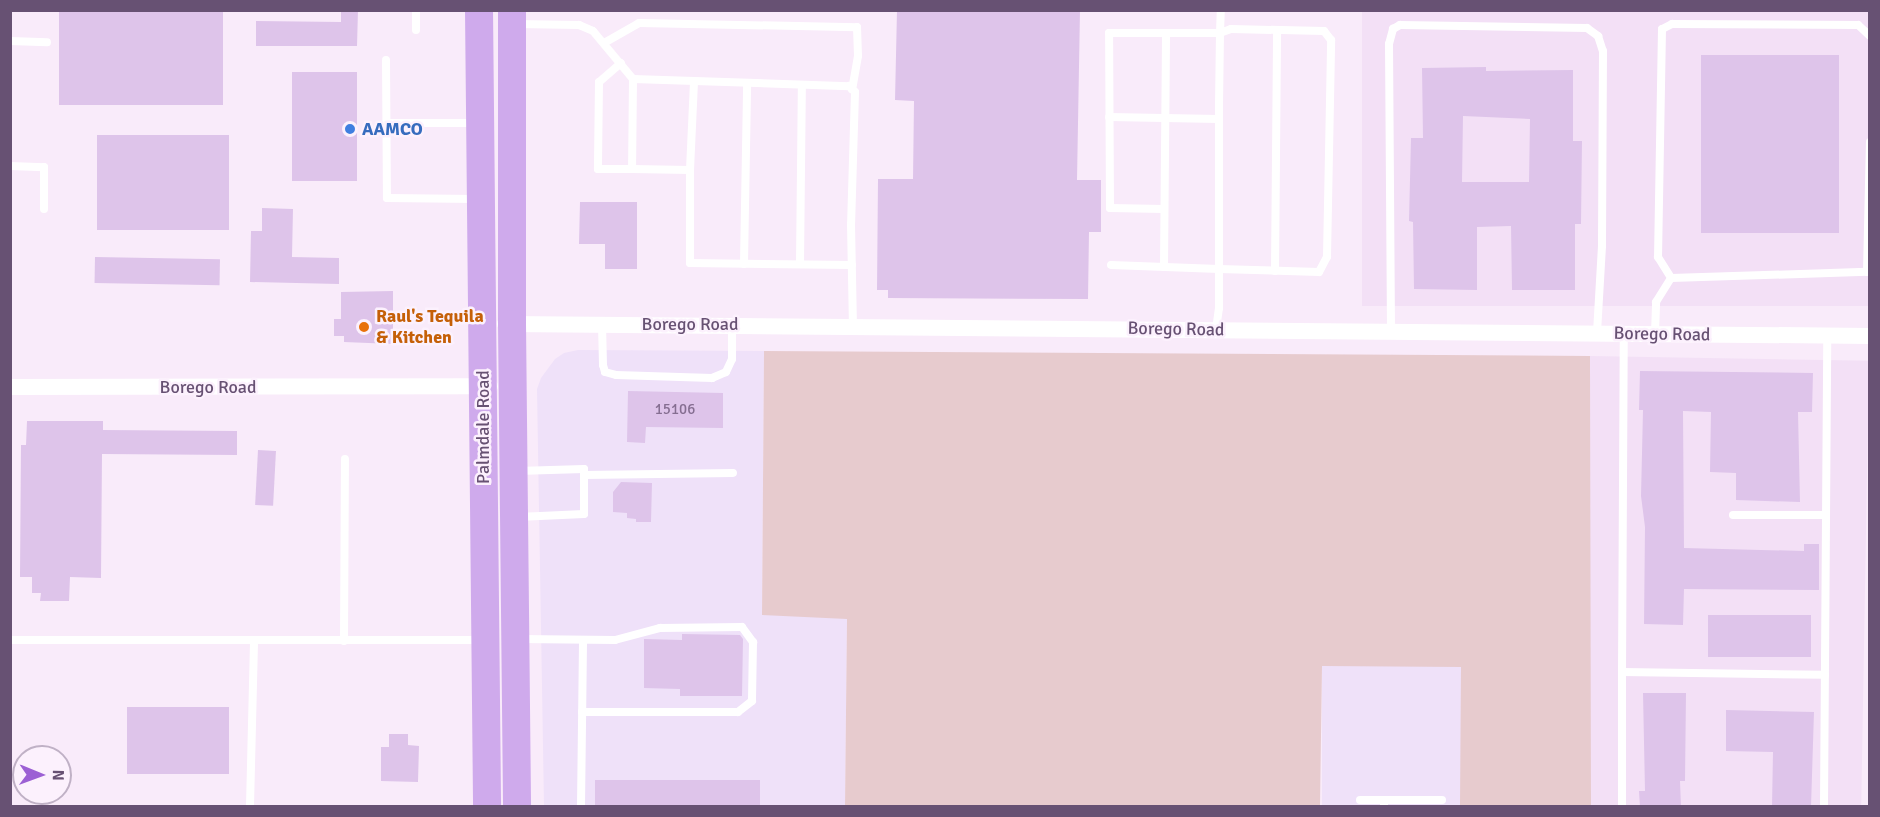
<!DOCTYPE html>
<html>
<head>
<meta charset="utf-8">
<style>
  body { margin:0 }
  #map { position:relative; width:1880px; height:817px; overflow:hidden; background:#f9ebfa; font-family:Signika,sans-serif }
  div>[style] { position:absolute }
  .residential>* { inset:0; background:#f3e0f6; transform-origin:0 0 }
  .commercial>* { inset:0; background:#efe1f9; transform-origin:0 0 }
  .green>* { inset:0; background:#e7cbce }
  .building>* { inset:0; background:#dec4ea; transform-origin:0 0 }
  .lane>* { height:8px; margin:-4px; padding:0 4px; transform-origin:4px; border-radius:4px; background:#fff }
  .street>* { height:16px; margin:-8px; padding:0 8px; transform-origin:8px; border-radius:8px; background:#fff }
  .highway>* { height:28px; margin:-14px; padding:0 14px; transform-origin:14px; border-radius:14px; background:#cfaaec }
  .dots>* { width:16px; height:16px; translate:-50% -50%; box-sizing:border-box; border:3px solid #fcf1fd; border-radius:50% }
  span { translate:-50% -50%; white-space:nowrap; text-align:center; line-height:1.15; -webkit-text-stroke:5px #fcf1fd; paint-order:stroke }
  .number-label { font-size:15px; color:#856e91 }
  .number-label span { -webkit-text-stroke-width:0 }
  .shop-label { font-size:18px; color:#366cbe; font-weight:700 }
  .left { translate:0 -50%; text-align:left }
  .food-label { font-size:18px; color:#c56008; font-weight:700 }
  .street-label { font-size:18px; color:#675173 }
  .frame { position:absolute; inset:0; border:12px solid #675173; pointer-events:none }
  .north { position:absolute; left:12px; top:745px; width:60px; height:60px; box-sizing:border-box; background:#fcf1fd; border:2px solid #c0b1c6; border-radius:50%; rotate:91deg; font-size:16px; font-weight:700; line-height:24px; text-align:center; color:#675173 }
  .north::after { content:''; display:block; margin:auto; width:21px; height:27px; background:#9c60d4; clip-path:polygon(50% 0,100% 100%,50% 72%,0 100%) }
</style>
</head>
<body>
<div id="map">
  <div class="residential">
    <div style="left:1362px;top:11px;width:507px;height:295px"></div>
    <div style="left:1590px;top:356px;width:279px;height:450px;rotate:1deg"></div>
  </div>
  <div class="commercial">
    <div style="clip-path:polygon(578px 350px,764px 351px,762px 614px,847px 618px,845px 806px,544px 806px,537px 389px,541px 378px,555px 359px,564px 353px)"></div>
    <div style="left:1322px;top:666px;width:139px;height:140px"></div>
  </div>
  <div class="green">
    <div style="clip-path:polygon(764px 351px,1590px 356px,1591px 806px,1460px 806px,1461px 667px,1322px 666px,1320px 806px,845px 806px,847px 619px,762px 615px)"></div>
  </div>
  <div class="building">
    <div style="left:59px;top:10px;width:164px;height:95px"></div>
    <div style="clip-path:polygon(341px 10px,358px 10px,357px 46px,256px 46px,256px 21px,341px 22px)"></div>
    <div style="clip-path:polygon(897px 10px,1080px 10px,1077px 180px,1101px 180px,1101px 232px,1089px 232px,1088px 299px,888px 298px,888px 290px,877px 290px,878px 179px,913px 179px,914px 101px,895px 100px)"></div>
    <div style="left:1701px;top:55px;width:138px;height:178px"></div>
    <div style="clip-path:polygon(evenodd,1486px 67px,1486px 71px,1573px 70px,1573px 141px,1582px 141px,1581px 224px,1575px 224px,1575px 290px,1512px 290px,1511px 226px,1477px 227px,1477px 290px,1414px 289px,1413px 222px,1409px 221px,1411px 138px,1423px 138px,1422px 68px,1486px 67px,1463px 116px,1530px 119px,1529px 182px,1462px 182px,1463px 116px)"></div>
    <div style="left:292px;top:72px;width:65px;height:109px"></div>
    <div style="left:97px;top:135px;width:132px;height:95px"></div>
    <div style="clip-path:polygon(580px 202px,637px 202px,637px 269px,605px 269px,605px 244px,579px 244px)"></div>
    <div style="clip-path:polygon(262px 208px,293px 209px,292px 257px,339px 258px,339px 284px,250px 282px,251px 231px,262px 231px)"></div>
    <div style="left:95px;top:257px;width:125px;height:26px;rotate:1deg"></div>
    <div style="clip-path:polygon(393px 291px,393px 344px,344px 342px,344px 336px,334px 336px,334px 319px,341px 319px,341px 292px)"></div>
    <div style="clip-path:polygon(1640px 371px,1813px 373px,1812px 412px,1798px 412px,1800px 502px,1736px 500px,1736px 473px,1710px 472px,1711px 412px,1683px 411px,1684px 548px,1804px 551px,1804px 544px,1819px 544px,1819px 590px,1684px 589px,1683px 625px,1644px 624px,1645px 527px,1641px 496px,1643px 410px,1639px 410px)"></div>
    <div style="clip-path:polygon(628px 391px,723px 393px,723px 428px,646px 427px,645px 443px,627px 442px)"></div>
    <div style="clip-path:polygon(27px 421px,103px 421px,103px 430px,237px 431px,237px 455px,102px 454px,101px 578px,70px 577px,69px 601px,40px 601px,41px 593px,32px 593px,32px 577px,20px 577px,21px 445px,26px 445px)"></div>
    <div style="left:258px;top:450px;width:18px;height:55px;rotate:3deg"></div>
    <div style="clip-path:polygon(621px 482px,652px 483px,651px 522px,636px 522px,636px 519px,627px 518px,627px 513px,613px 512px,613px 492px)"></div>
    <div style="left:1811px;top:615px;width:42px;height:103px;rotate:90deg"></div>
    <div style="clip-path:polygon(682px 634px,740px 635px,743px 639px,742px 696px,680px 696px,680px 689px,644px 688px,644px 639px,682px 640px)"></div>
    <div style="clip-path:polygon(1643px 693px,1686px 693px,1685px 781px,1680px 781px,1681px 807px,1640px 807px,1639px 791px,1645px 791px)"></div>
    <div style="left:127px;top:707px;width:102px;height:67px"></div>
    <div style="clip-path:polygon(1726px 710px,1814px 712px,1811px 807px,1772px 807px,1773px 752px,1726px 751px)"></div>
    <div style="clip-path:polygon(389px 734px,408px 734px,408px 745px,419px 746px,418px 782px,381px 781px,381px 747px,389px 747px)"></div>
    <div style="left:595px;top:780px;width:165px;height:27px"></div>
  </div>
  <div class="lane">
    <div style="left:416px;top:10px;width:20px;rotate:90deg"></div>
    <div style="left:516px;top:24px;width:63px;rotate:0.9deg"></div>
    <div style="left:579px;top:25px;width:15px;rotate:23deg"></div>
    <div style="left:593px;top:31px;width:62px;rotate:50.2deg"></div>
    <div style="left:633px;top:79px;width:216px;rotate:1.9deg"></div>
    <div style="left:849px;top:86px;width:8px;rotate:45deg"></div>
    <div style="left:855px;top:92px;width:132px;rotate:91.7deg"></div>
    <div style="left:851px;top:224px;width:102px;rotate:88.9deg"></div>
    <div style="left:1870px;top:36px;width:16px;rotate:-137deg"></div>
    <div style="left:1858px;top:25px;width:186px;rotate:-179.7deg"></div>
    <div style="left:1672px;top:24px;width:11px;rotate:153deg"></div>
    <div style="left:1662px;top:29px;width:228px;rotate:91deg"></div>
    <div style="left:1658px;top:257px;width:25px;rotate:58deg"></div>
    <div style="left:1671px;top:278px;width:196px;rotate:-1.8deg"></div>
    <div style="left:1867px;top:272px;width:130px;rotate:-88.7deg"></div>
    <div style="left:10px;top:41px;width:37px;rotate:2deg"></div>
    <div style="left:604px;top:43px;width:40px;rotate:-29.7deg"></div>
    <div style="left:639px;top:23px;width:218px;rotate:1.1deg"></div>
    <div style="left:857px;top:27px;width:29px;rotate:88deg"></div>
    <div style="left:858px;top:56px;width:34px;rotate:100deg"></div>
    <div style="left:386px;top:60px;width:138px;rotate:89.6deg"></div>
    <div style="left:387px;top:198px;width:89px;rotate:0.6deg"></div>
    <div style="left:621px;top:63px;width:29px;rotate:139deg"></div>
    <div style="left:599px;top:82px;width:87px;rotate:90.7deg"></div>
    <div style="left:598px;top:169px;width:34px"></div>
    <div style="left:633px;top:79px;width:90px;rotate:90.6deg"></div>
    <div style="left:632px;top:169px;width:58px;rotate:1deg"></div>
    <div style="left:690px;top:170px;width:93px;rotate:90deg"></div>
    <div style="left:690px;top:263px;width:162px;rotate:0.7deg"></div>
    <div style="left:1109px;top:117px;width:110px;rotate:1deg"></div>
    <div style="left:386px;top:123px;width:89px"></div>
    <div style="left:10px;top:166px;width:34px;rotate:2deg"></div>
    <div style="left:44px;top:167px;width:42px;rotate:90deg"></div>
    <div style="left:690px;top:170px;width:88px;rotate:-87.4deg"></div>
    <div style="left:1164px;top:209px;width:54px;rotate:-178.9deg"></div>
    <div style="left:1110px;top:208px;width:175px;rotate:-90.3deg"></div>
    <div style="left:1109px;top:33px;width:111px"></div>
    <div style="left:1220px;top:33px;width:23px;rotate:-88deg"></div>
    <div style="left:744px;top:264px;width:180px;rotate:-89deg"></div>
    <div style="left:800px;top:264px;width:179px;rotate:-89.4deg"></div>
    <div style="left:1111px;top:265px;width:108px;rotate:2.1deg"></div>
    <div style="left:1219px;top:269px;width:100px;rotate:1.7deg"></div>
    <div style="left:1319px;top:272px;width:17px;rotate:-62deg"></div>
    <div style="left:1327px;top:257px;width:217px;rotate:-88.9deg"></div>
    <div style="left:1331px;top:40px;width:11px;rotate:-128deg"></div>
    <div style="left:1324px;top:31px;width:93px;rotate:-178.8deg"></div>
    <div style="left:1231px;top:29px;width:12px;rotate:160deg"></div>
    <div style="left:1220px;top:33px;width:75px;rotate:90.8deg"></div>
    <div style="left:1219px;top:108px;width:200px;rotate:90deg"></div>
    <div style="left:1219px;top:308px;width:22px;rotate:98deg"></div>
    <div style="left:1164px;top:267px;width:234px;rotate:-89.5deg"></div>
    <div style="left:1275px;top:271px;width:241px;rotate:-89.5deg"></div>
    <div style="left:602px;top:324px;width:41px;rotate:88.6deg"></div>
    <div style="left:603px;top:365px;width:7px;rotate:74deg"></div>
    <div style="left:605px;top:372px;width:11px;rotate:15deg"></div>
    <div style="left:616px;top:375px;width:96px;rotate:1.8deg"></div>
    <div style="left:712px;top:378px;width:15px;rotate:-23deg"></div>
    <div style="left:726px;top:372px;width:14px;rotate:-65deg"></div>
    <div style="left:732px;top:359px;width:35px;rotate:-90deg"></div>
    <div style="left:1391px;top:331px;width:287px;rotate:-90.4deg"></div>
    <div style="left:1389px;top:44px;width:16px;rotate:-75deg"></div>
    <div style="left:1393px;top:29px;width:8px;rotate:-30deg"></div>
    <div style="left:1400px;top:25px;width:187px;rotate:0.9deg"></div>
    <div style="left:1587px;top:28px;width:14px;rotate:36deg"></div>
    <div style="left:1598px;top:36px;width:16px;rotate:72deg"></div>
    <div style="left:1603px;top:51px;width:195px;rotate:90.3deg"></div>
    <div style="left:1602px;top:246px;width:88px;rotate:93.3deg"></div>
    <div style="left:1655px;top:334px;width:32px;rotate:-88deg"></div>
    <div style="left:1656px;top:302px;width:28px;rotate:-58deg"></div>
    <div style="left:517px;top:471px;width:67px;rotate:-1.7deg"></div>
    <div style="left:584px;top:469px;width:45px;rotate:90deg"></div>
    <div style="left:584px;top:514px;width:66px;rotate:177.4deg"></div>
    <div style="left:584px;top:475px;width:149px;rotate:-0.8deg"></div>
    <div style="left:1733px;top:515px;width:93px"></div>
    <div style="left:519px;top:639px;width:96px;rotate:0.6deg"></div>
    <div style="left:615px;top:640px;width:47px;rotate:-14.9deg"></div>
    <div style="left:660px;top:628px;width:82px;rotate:-0.7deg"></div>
    <div style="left:742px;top:627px;width:19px;rotate:54deg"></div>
    <div style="left:753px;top:642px;width:59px;rotate:91deg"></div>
    <div style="left:752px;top:701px;width:18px;rotate:142deg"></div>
    <div style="left:738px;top:712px;width:156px;rotate:180deg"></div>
    <div style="left:10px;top:640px;width:471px"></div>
    <div style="left:344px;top:641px;width:182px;rotate:-89.7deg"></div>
    <div style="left:1622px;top:672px;width:338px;rotate:-89.7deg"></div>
    <div style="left:1360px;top:800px;width:24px"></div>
    <div style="left:250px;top:806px;width:165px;rotate:-88.6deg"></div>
    <div style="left:581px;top:806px;width:166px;rotate:-89.3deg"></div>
    <div style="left:1384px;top:806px;width:6px;rotate:-90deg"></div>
    <div style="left:1384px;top:800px;width:58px"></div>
    <div style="left:1622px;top:806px;width:134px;rotate:-90deg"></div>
    <div style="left:1622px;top:672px;width:203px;rotate:0.8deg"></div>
    <div style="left:1824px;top:806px;width:470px;rotate:-89.6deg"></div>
  </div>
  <div class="street">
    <div style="left:505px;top:324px;width:1365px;rotate:0.5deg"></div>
    <div style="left:10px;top:387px;width:480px;rotate:-0.1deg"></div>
  </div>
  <div class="highway">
    <div style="left:479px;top:10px;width:796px;rotate:89.42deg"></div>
    <div style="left:512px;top:10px;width:314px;rotate:90deg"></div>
    <div style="left:512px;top:324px;width:482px;rotate:89.4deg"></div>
  </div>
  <div class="dots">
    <div style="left:350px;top:129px;background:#3f7fe0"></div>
    <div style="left:364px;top:327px;background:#e8710a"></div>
  </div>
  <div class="number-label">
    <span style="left:675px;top:410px">15106</span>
  </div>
  <div class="shop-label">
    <span class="left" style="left:362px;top:129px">AAMCO</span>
  </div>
  <div class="food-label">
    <span class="left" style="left:376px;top:327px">Raul's Tequila<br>&amp; Kitchen</span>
  </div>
  <div class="street-label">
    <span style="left:690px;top:324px">Borego Road</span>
    <span style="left:1176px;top:329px;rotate:1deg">Borego Road</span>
    <span style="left:1662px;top:334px;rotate:1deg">Borego Road</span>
    <span style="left:208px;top:387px">Borego Road</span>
    <span style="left:483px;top:427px;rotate:-90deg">Palmdale Road</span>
  </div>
  <div class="frame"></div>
  <div class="north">N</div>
</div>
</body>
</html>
